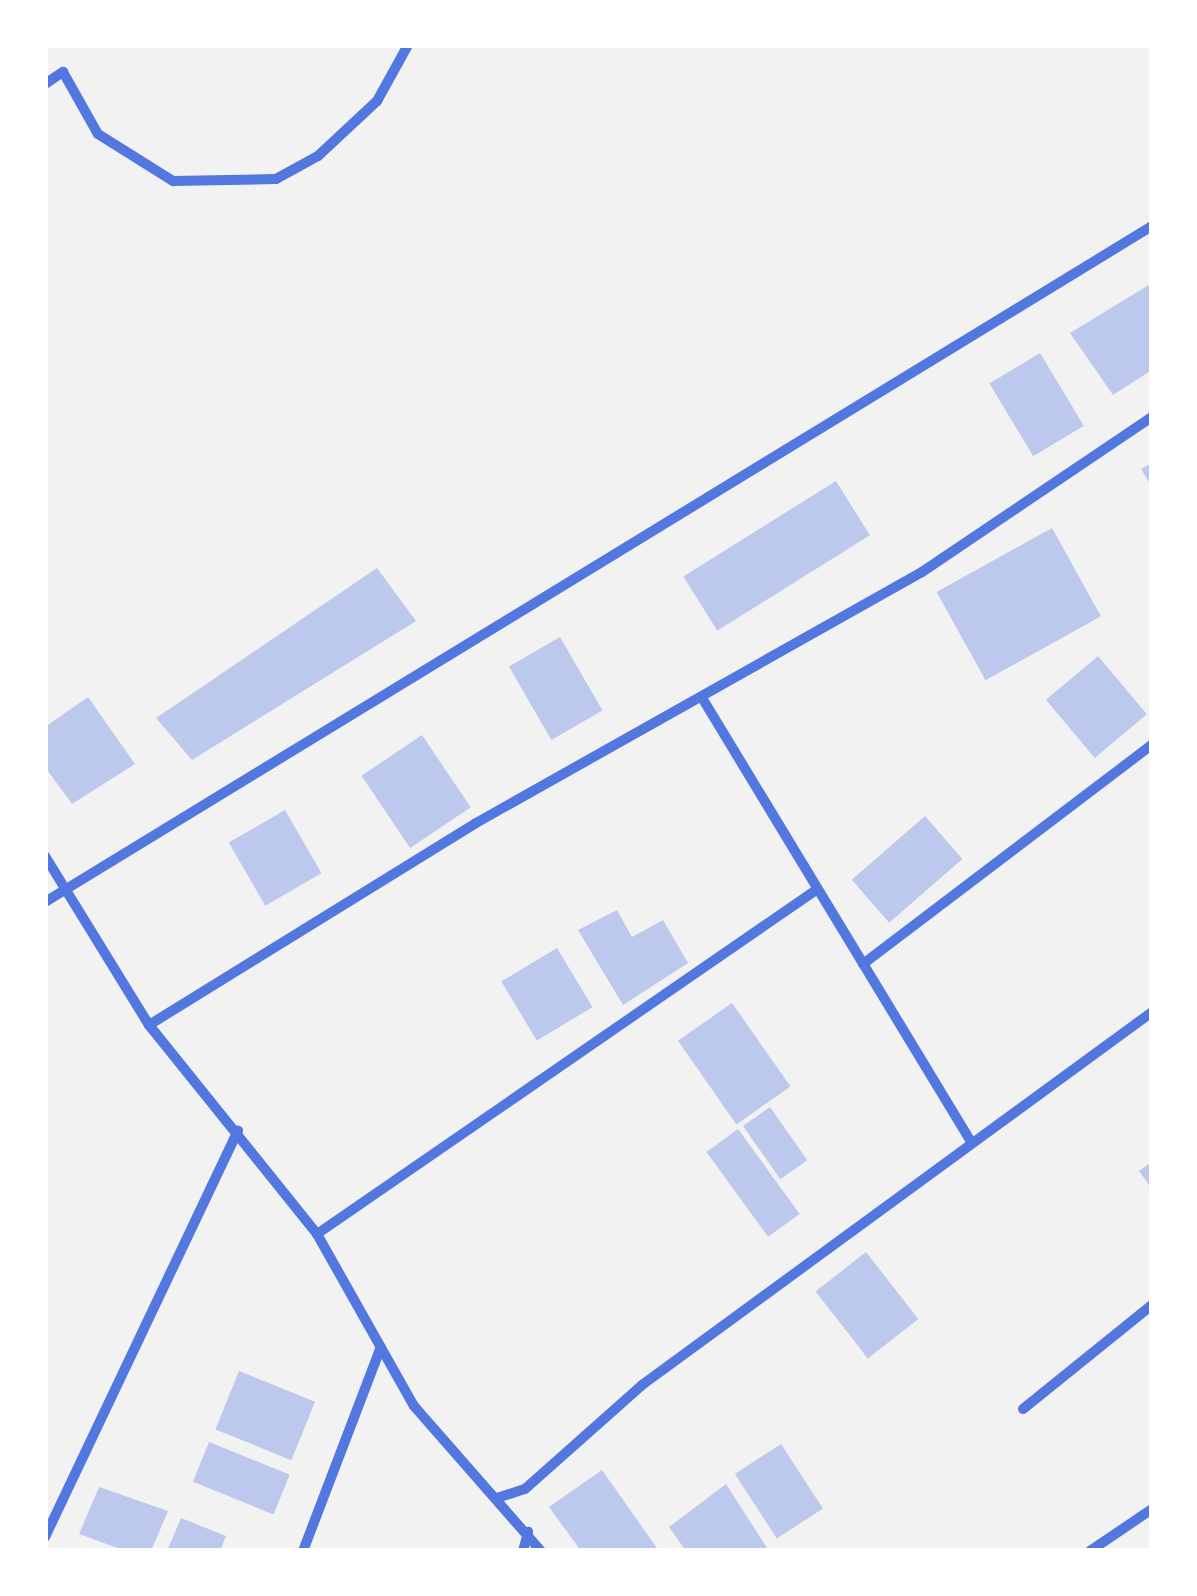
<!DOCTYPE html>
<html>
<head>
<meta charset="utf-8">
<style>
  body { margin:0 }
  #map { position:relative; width:1197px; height:1596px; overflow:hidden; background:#f2f2f2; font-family:Raleway,sans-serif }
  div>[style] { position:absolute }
  .building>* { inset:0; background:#bdc9ec; transform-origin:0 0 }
  .minor>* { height:10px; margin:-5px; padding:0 5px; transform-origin:5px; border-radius:5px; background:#5277de }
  span { translate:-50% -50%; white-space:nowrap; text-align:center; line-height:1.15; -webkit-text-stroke:9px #fff; paint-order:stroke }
  .frame { position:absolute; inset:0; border:48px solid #fff; pointer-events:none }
</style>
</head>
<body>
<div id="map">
  <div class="building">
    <div style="clip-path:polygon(1152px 283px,1152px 370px,1113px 395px,1070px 333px)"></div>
    <div style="left:1040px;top:353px;width:85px;height:59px;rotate:59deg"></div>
    <div style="clip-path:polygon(1152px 463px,1152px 487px,1141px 469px)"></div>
    <div style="left:836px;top:481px;width:64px;height:180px;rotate:58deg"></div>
    <div style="left:1052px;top:528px;width:101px;height:132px;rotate:61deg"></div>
    <div style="clip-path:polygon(377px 568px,416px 621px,192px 760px,156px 718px)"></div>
    <div style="left:560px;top:637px;width:85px;height:59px;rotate:60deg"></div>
    <div style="left:1098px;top:656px;width:76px;height:68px;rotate:50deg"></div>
    <div style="clip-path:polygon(88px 697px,135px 764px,72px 804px,45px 767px,45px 727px)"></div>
    <div style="left:422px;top:735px;width:87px;height:73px;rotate:56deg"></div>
    <div style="left:285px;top:810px;width:73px;height:65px;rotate:60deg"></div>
    <div style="left:925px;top:816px;width:57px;height:97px;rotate:49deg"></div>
    <div style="clip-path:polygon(617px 910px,632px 937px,663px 920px,688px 963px,623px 1005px,578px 930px)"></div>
    <div style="left:557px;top:948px;width:69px;height:65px;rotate:59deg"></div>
    <div style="left:732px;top:1003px;width:102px;height:66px;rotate:55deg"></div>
    <div style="left:770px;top:1107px;width:65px;height:33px;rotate:55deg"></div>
    <div style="left:738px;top:1129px;width:105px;height:39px;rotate:54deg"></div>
    <div style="clip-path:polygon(1152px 1162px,1152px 1189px,1139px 1171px)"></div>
    <div style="left:866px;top:1252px;width:85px;height:64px;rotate:52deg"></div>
    <div style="left:239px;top:1371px;width:82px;height:63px;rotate:22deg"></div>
    <div style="left:209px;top:1442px;width:87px;height:43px;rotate:22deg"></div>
    <div style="left:781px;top:1444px;width:77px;height:55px;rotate:57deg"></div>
    <div style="clip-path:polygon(602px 1470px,659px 1551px,581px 1551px,549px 1507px)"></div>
    <div style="clip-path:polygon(726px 1484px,769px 1551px,686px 1551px,669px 1527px)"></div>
    <div style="clip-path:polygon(99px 1487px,168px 1511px,151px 1551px,126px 1551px,79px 1534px)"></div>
    <div style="clip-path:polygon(181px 1518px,226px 1536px,220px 1551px,167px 1551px)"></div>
  </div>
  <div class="minor">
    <div style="left:45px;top:84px;width:22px;rotate:-34deg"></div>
    <div style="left:63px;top:72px;width:71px;rotate:60.6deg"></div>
    <div style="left:98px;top:134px;width:89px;rotate:32.1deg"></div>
    <div style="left:173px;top:181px;width:103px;rotate:-1.1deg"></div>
    <div style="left:276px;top:179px;width:48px;rotate:-28.7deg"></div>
    <div style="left:318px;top:156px;width:81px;rotate:-43deg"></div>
    <div style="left:377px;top:101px;width:64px;rotate:-61deg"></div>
    <div style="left:704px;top:701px;width:513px;rotate:58.79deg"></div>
    <div style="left:45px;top:856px;width:198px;rotate:58.4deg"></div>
    <div style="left:149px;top:1025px;width:268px;rotate:51.2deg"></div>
    <div style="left:317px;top:1234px;width:197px;rotate:60.6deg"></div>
    <div style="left:414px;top:1406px;width:193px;rotate:48.8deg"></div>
    <div style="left:45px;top:902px;width:1297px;rotate:-31.41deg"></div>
    <div style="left:863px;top:964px;width:363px;rotate:-37.2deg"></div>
    <div style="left:149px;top:1025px;width:384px;rotate:-31.7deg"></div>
    <div style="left:476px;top:823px;width:512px;rotate:-29.37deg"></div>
    <div style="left:922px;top:572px;width:277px;rotate:-34deg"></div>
    <div style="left:317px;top:1234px;width:606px;rotate:-34.58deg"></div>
    <div style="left:1023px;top:1409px;width:166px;rotate:-38.9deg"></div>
    <div style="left:497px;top:1498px;width:29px;rotate:-18deg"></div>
    <div style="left:525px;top:1489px;width:157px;rotate:-41.6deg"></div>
    <div style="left:642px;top:1385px;width:632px;rotate:-36.18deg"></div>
    <div style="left:45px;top:1537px;width:450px;rotate:-64.6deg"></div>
    <div style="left:303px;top:1551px;width:218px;rotate:-69.1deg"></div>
    <div style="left:523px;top:1551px;width:20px;rotate:-75deg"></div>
    <div style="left:1090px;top:1551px;width:75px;rotate:-34.1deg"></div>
  </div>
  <div class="frame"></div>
</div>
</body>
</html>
